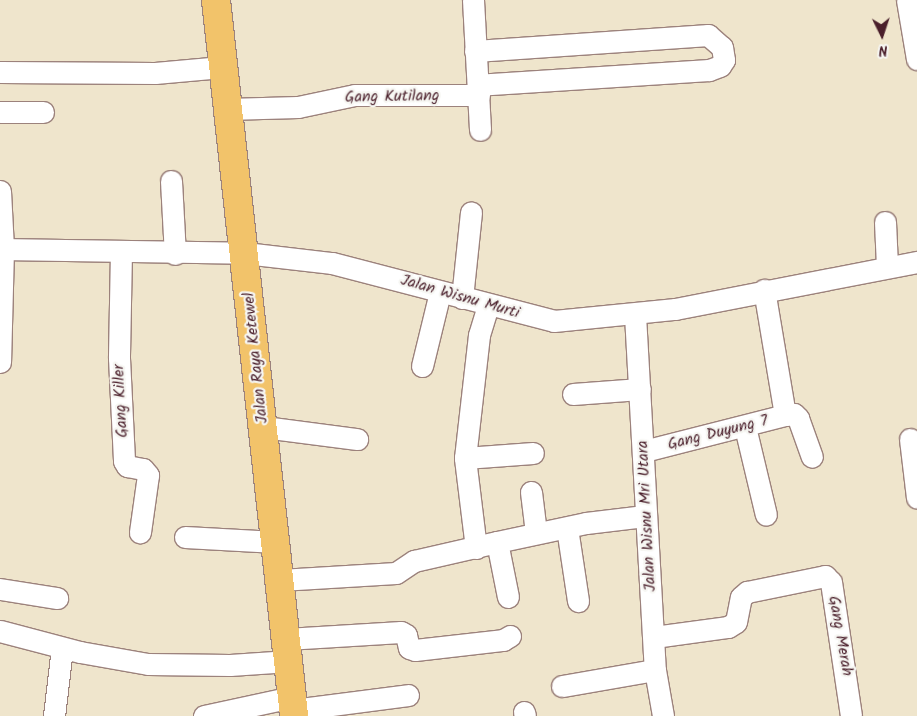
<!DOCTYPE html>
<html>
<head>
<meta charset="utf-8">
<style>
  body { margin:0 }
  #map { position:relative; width:917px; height:716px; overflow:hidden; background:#efe5cc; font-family:Kalam,sans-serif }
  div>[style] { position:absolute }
  .roads { filter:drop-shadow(1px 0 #9c827c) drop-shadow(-1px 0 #9c827c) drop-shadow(0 1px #9c827c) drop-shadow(0 -1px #9c827c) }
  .minor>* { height:21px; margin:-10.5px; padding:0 10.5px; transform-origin:10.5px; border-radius:10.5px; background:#fff }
  .major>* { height:28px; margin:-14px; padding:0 14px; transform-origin:14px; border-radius:14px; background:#f2c36a }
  span { translate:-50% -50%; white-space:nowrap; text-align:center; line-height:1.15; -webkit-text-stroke:4.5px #f6f6f2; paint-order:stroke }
  .street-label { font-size:16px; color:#4a1f2b }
  .north { position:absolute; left:857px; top:10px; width:50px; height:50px; -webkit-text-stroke:4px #f6f6f2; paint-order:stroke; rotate:176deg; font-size:14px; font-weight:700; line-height:20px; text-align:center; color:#4a1f2b }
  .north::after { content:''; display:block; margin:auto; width:18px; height:22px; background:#4a1f2b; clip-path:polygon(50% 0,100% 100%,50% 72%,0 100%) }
</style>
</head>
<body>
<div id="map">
  <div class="roads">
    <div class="minor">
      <div style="left:473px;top:0;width:130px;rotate:86.9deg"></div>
      <div style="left:907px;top:0;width:60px;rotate:80.4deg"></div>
      <div style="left:475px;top:51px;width:234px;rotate:-3.9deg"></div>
      <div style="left:708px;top:35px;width:18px;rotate:41deg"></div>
      <div style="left:722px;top:47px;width:13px;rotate:81deg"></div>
      <div style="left:724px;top:60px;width:7px;rotate:124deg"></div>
      <div style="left:720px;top:66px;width:12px;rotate:160deg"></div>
      <div style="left:709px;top:70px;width:230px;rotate:176.3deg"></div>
      <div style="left:0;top:72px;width:155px;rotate:0.4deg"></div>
      <div style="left:155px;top:73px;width:67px;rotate:-5.1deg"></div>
      <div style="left:227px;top:109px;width:71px;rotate:-1.6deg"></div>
      <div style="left:298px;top:107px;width:58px;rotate:-11.9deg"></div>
      <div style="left:355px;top:95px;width:124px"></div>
      <div style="left:0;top:112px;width:43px"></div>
      <div style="left:171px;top:181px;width:73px;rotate:86.9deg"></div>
      <div style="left:0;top:191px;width:58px;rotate:87deg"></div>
      <div style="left:3px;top:249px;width:113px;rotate:91.5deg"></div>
      <div style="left:885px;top:222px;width:44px;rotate:87.4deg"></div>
      <div style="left:0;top:249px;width:245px;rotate:0.9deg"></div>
      <div style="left:245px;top:253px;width:88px;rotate:6.6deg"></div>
      <div style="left:332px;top:263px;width:229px;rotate:14.6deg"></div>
      <div style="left:554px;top:321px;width:122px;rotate:-5.7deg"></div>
      <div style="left:675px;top:309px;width:247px;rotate:-11deg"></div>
      <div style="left:121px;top:251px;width:107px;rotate:91.1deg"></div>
      <div style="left:119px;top:358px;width:103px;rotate:87.2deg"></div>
      <div style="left:124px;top:461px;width:6px;rotate:59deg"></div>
      <div style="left:127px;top:466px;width:16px;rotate:11deg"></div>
      <div style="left:143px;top:469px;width:8px;rotate:50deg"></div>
      <div style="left:148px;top:475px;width:58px;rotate:98deg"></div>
      <div style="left:462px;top:298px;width:86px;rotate:-84deg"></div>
      <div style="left:635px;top:315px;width:356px;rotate:86.8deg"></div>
      <div style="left:655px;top:670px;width:47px;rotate:80.1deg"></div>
      <div style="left:422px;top:366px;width:76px;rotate:-76.3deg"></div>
      <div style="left:573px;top:394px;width:67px;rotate:-4.3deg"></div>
      <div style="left:785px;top:415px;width:9px;rotate:-6deg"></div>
      <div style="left:794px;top:414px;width:6px;rotate:45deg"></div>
      <div style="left:798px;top:418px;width:41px;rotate:70.3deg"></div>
      <div style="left:264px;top:427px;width:94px;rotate:7.4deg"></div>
      <div style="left:745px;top:427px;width:90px;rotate:76.6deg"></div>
      <div style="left:910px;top:439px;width:59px;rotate:83.2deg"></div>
      <div style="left:644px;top:451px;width:146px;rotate:-14.3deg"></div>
      <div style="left:785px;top:415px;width:127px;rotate:-99.5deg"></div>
      <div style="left:465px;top:458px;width:68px;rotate:-4.2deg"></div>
      <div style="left:531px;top:492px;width:41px;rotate:83deg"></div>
      <div style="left:567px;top:528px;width:74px;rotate:81.4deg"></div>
      <div style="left:185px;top:537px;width:91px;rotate:3.1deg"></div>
      <div style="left:497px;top:542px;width:56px;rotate:78.7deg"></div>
      <div style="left:476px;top:548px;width:91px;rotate:-97deg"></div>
      <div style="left:465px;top:458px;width:124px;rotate:-83.5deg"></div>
      <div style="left:479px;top:335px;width:30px;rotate:-73deg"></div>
      <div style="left:280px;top:580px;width:116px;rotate:-3.5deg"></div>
      <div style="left:396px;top:573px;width:22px;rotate:-34deg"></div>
      <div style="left:414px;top:561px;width:85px;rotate:-12.9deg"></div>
      <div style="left:497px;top:542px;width:91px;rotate:-12.1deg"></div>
      <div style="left:586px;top:523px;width:59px;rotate:-6.8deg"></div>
      <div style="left:0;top:589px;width:58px;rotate:9deg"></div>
      <div style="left:0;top:631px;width:83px;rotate:14.7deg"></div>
      <div style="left:80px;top:652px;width:69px;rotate:10deg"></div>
      <div style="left:148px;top:664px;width:82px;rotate:0.7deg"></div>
      <div style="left:230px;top:665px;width:59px;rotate:-3.9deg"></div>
      <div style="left:654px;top:637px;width:75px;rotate:-7.7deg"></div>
      <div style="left:728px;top:627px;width:9px;rotate:-32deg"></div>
      <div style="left:736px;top:622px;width:25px;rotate:-79deg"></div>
      <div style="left:741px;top:597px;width:8px;rotate:-40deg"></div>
      <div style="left:747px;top:592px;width:80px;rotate:-11.6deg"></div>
      <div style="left:825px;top:576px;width:8px;rotate:45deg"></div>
      <div style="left:831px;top:582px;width:135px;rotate:81.5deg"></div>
      <div style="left:286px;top:639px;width:115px;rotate:-3.5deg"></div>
      <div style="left:401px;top:632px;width:6px;rotate:31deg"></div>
      <div style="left:406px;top:635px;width:13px;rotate:77deg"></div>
      <div style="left:409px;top:648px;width:6px;rotate:18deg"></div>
      <div style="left:415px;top:650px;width:89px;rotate:-6.5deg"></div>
      <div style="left:503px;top:640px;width:8px;rotate:-30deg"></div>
      <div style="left:562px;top:686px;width:94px;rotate:-9.8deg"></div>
      <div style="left:293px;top:710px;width:116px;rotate:-7.4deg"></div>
      <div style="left:524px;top:712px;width:4px;rotate:76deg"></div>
      <div style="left:54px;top:716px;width:68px;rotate:-83.3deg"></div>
      <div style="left:204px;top:716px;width:90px;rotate:-12.2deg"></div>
    </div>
    <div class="major">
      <div style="left:216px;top:0;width:720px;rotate:83.78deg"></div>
    </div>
  </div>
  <div class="street-label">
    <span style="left:392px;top:97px;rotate:-1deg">Gang Kutilang</span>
    <span style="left:460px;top:297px;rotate:16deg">Jalan Wisnu Murti</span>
    <span style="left:256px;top:358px;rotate:-96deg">Jalan Raya Ketewel</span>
    <span style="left:121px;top:401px;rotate:-93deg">Gang Killer</span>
    <span style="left:718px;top:433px;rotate:-14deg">Gang Duyung 7</span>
    <span style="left:647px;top:516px;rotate:-93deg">Jalan Wisnu Mri Utara</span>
    <span style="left:840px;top:636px;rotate:80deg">Gang Merah</span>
  </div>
  <div class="north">N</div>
</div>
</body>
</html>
